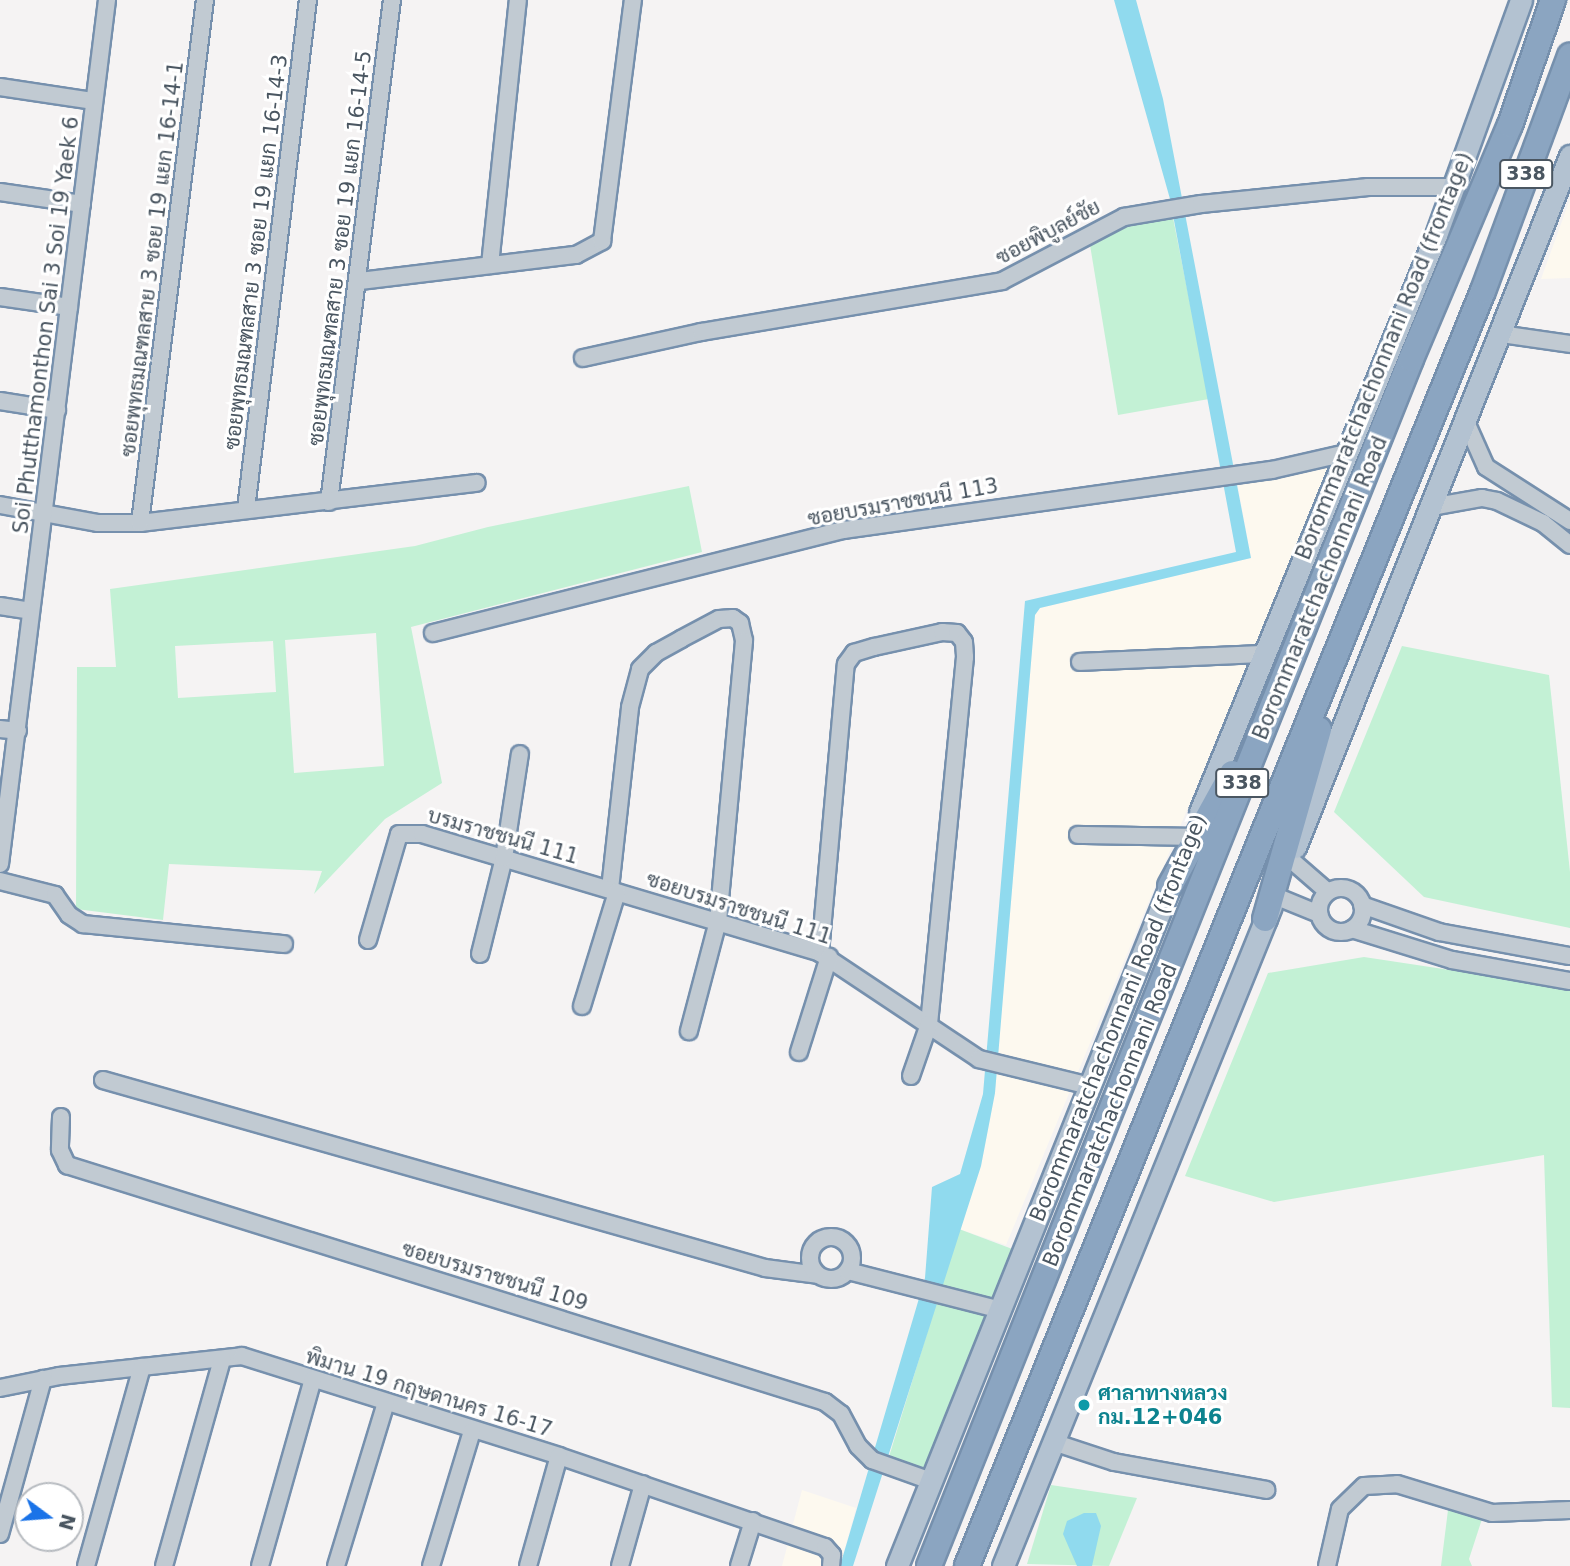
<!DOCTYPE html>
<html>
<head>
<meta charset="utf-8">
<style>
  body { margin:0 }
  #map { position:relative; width:1570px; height:1566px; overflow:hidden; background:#f5f3f3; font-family:"DejaVu Sans",Sarabun,sans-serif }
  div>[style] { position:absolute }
  .commercial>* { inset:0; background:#fdf9ef }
  .green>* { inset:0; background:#c3f1d5 }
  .water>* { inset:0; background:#90daee }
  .roads { filter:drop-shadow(2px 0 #7690ad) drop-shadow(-2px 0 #7690ad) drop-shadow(0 2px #7690ad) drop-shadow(0 -2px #7690ad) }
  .minor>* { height:16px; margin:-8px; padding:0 8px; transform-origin:8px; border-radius:8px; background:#c1cad2 }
  .minor>.ring { margin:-8px; padding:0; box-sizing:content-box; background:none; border:16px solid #c1cad2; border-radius:50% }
  .major>* { height:21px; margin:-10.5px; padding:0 10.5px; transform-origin:10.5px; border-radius:10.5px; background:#b3c2d1 }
  .highway>* { height:24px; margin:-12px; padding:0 12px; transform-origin:12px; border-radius:12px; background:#8ba5c1 }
  .dots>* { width:19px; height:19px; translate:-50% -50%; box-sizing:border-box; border:4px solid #fff; border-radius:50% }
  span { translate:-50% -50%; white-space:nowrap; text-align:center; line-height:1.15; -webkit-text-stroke:6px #fff; paint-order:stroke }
  .shield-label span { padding:2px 5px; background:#fff; border:2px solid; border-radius:5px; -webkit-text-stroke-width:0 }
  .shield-label { font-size:19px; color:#4a5661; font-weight:700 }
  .street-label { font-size:21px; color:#4a5661 }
  .culture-label { font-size:21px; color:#0d838f; font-weight:700 }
  .left { translate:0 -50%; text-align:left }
  .north { position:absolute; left:14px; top:1482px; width:70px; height:70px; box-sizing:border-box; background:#fff; border:2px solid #b7bbc0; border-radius:50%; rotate:106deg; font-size:19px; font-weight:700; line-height:28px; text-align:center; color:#4a5661 }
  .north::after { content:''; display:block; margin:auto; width:24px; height:32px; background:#1a73e8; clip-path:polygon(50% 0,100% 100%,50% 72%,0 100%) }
</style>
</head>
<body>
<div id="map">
  <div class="commercial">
    <div style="clip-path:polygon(1570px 199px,1570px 278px,1541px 279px)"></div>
    <div style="clip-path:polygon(1330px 466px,1006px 1245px,959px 1229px,981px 1166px,995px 1093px,1035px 615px,1040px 608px,1251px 558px,1237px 481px)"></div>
    <div style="clip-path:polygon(802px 1490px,856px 1508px,840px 1566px,782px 1566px)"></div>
  </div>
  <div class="green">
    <div style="clip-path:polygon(1173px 218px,1209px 399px,1118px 415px,1090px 245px,1111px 230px)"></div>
    <div style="clip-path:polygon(evenodd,689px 486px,702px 552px,411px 627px,442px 783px,385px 819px,314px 894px,322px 871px,169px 864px,163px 920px,76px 909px,77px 667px,116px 667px,110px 589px,415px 546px,488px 527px,689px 486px,376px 633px,384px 766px,294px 773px,285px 640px,376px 633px,689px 486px,273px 641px,276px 692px,178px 698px,175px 646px,273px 641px)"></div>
    <div style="clip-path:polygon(1402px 646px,1549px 675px,1570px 872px,1570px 928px,1424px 897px,1334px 812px)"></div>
    <div style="clip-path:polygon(1364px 957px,1570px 988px,1570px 1408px,1552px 1407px,1544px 1155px,1274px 1202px,1185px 1176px,1268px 973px)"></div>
    <div style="clip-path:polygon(959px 1229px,1015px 1250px,925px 1472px,888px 1460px)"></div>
    <div style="clip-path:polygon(1051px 1485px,1137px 1498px,1109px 1566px,1027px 1564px)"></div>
    <div style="clip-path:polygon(1448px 1510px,1482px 1519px,1469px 1559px,1472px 1566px,1441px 1566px)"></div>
  </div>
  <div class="water">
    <div style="clip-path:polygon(1114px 0,1136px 0,1163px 99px,1251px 558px,1040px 608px,1035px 615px,995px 1093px,981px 1166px,853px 1566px,840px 1566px,925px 1278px,932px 1187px,960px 1174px,983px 1094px,1025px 601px,1236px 552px,1170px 199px)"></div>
    <div style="clip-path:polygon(1084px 1513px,1096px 1513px,1101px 1526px,1092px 1566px,1077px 1566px,1063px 1534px,1067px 1521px)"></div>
  </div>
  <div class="roads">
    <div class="minor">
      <div style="left:0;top:87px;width:95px;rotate:8.5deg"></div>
      <div style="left:0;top:192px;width:83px;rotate:8.3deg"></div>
      <div style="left:490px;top:265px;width:266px;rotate:-84deg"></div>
      <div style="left:360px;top:281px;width:218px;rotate:-6.9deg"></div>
      <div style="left:576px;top:255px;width:30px;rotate:-28deg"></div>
      <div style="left:602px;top:241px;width:243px;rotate:-82.7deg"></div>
      <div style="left:0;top:297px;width:70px;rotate:8.2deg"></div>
      <div style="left:1501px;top:334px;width:70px;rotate:8.2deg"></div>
      <div style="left:583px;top:358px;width:121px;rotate:-12.4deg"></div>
      <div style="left:701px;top:332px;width:305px;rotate:-9.6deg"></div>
      <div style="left:1002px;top:281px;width:138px;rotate:-27.7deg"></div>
      <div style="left:1124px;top:217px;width:78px;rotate:-9.6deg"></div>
      <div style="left:1201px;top:204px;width:168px;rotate:-5.8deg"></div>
      <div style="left:1368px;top:187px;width:85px"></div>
      <div style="left:0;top:401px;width:58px;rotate:9deg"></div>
      <div style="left:1466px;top:422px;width:49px;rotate:66deg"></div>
      <div style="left:1486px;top:467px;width:100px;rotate:32.7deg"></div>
      <div style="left:329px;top:502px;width:506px;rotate:-82.85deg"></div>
      <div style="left:0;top:505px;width:100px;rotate:10.4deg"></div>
      <div style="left:98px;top:523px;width:42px"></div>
      <div style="left:140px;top:523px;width:339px;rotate:-6.8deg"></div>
      <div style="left:1431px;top:507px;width:52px;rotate:-10deg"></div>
      <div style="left:1482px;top:498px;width:15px;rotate:11deg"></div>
      <div style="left:1497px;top:501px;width:51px;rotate:25.6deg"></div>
      <div style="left:1543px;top:523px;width:35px;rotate:39deg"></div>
      <div style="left:246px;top:509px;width:513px;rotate:-83.06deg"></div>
      <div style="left:140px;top:523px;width:527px;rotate:-82.92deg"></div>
      <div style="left:0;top:606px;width:31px;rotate:9deg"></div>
      <div style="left:433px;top:633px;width:424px;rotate:-14.1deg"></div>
      <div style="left:844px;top:530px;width:432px;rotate:-8deg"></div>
      <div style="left:1272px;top:470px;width:76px;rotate:-12.9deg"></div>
      <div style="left:1080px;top:662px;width:185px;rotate:-2.5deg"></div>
      <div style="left:0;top:729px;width:18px;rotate:6deg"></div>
      <div style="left:1078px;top:835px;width:112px;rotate:1deg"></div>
      <div style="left:1290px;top:859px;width:50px;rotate:41deg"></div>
      <div style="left:0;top:864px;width:871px;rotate:-82.94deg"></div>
      <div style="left:0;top:881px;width:57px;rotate:14.3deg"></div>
      <div style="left:55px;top:895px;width:24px;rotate:55deg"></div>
      <div style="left:69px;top:915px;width:17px;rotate:33deg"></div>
      <div style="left:83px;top:924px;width:202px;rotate:5.7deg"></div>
      <div class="ring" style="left:1319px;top:888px;width:28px;height:28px"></div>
      <div style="left:610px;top:889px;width:183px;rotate:-83.7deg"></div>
      <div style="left:630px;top:707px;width:39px;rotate:-75deg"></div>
      <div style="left:640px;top:669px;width:23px;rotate:-45deg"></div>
      <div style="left:656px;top:653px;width:29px;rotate:-29deg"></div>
      <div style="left:681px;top:639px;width:43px;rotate:-27.8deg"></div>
      <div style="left:719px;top:619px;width:14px;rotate:-4deg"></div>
      <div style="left:733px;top:618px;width:9px;rotate:36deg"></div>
      <div style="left:740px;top:623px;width:18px;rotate:77deg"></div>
      <div style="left:744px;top:641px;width:281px;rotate:95.3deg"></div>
      <div style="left:718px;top:921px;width:114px;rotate:104.8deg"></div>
      <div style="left:1275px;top:896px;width:48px;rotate:22.2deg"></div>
      <div style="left:1362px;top:905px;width:82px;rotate:19.3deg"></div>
      <div style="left:1439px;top:932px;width:133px;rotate:10.4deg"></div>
      <div style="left:1352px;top:929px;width:105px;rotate:17.2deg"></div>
      <div style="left:1452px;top:960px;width:120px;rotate:10.1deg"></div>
      <div style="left:368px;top:940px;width:110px;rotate:-73.7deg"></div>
      <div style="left:399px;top:834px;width:23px"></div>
      <div style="left:422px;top:834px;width:415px;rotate:16.6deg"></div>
      <div style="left:820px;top:953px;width:191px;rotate:33.7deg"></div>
      <div style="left:979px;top:1059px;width:114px;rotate:13.7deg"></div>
      <div style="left:820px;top:953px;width:290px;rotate:-84.9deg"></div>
      <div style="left:846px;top:664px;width:14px;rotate:-54deg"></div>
      <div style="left:854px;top:653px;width:21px;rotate:-17deg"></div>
      <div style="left:874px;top:647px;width:70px;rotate:-12.4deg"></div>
      <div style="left:942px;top:632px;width:15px;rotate:4deg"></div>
      <div style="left:957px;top:633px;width:11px;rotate:52deg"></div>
      <div style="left:964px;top:642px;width:15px;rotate:86deg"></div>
      <div style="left:965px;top:657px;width:369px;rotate:95.6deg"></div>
      <div style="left:929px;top:1024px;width:55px;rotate:109.1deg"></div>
      <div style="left:480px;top:954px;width:99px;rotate:-76deg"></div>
      <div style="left:504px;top:858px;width:105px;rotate:-81.3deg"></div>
      <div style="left:582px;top:1006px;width:119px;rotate:-72.9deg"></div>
      <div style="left:799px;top:1052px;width:100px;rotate:-72.5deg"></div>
      <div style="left:103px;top:1080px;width:688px;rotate:15.85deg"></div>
      <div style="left:765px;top:1268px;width:53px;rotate:7.5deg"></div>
      <div style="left:61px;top:1117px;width:33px;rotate:92deg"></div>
      <div style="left:60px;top:1150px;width:17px;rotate:65deg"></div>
      <div style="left:67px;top:1165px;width:794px;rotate:17.36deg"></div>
      <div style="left:825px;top:1402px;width:20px;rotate:37deg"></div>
      <div style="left:841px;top:1414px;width:36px;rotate:62deg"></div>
      <div style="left:858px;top:1446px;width:20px;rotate:45deg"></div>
      <div style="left:872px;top:1460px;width:63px;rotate:19.6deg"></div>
      <div class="ring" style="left:810px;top:1237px;width:26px;height:26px"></div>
      <div style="left:848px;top:1271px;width:158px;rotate:14.3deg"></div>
      <div style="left:0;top:1388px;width:60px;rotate:-11.5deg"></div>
      <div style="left:59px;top:1376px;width:184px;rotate:-6.2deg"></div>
      <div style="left:242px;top:1356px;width:332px;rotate:17.5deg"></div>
      <div style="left:559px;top:1456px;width:281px;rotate:18.9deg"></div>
      <div style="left:825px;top:1547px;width:11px;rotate:49deg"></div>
      <div style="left:832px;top:1555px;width:11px;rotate:95deg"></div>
      <div style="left:1053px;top:1442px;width:64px;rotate:18.2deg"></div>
      <div style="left:1114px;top:1462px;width:155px;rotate:10.4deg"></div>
      <div style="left:0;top:1534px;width:161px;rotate:-74.5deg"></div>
      <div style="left:86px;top:1566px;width:207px;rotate:-74.3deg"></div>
      <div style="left:164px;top:1566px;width:215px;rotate:-74.3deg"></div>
      <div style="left:260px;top:1566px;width:194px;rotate:-74.2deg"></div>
      <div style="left:336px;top:1566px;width:171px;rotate:-73deg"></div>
      <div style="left:431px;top:1566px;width:141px;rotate:-73.1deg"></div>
      <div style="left:528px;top:1566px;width:114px;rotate:-74.3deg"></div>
      <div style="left:620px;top:1566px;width:85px;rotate:-74.3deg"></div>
      <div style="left:739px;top:1566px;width:47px;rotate:-72.7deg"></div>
      <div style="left:1327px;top:1566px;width:58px;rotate:-77.2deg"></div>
      <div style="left:1340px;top:1509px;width:33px;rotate:-44deg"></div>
      <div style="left:1364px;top:1486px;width:33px;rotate:-3deg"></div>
      <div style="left:1397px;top:1484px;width:99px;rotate:17deg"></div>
      <div style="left:1492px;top:1513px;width:78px;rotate:-2.2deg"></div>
    </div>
    <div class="major">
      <div style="left:1200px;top:812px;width:623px;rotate:-67.75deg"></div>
      <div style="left:1436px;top:235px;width:250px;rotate:-70.1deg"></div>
      <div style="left:1295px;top:847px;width:744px;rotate:-68.3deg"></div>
      <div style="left:897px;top:1566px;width:749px;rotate:-68.13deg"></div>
      <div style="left:1003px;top:1566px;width:712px;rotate:-67.9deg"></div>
    </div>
    <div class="highway">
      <div style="left:1170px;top:886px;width:129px;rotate:-61.2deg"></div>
      <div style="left:1265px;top:919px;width:197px;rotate:-74.1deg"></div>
      <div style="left:929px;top:1566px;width:1300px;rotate:-68.23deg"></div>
      <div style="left:1411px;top:359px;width:254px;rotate:-67.1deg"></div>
      <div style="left:1510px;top:125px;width:132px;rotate:-71deg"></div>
      <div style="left:967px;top:1566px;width:1375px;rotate:-67.97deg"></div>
      <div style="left:1483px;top:291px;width:251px;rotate:-69.7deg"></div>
    </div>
  </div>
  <div class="dots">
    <div style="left:1084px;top:1405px;background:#0f9aa8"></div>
  </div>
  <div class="shield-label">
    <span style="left:1526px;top:174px">338</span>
    <span style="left:1242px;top:783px">338</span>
  </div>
  <div class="street-label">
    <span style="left:1048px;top:232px;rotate:-28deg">ซอยพิบูลย์ชัย</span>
    <span style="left:340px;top:248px;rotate:-83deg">ซอยพุทธมณฑลสาย 3 ซอย 19 แยก 16-14-5</span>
    <span style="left:256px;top:252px;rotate:-83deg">ซอยพุทธมณฑลสาย 3 ซอย 19 แยก 16-14-3</span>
    <span style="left:152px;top:259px;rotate:-83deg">ซอยพุทธมณฑลสาย 3 ซอย 19 แยก 16-14-1</span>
    <span style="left:46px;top:325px;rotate:-83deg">Soi Phutthamonthon Sai 3 Soi 19 Yaek 6</span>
    <span style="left:1384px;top:356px;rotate:-68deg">Borommaratchachonnani Road (frontage)</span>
    <span style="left:903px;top:502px;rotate:-10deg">ซอยบรมราชชนนี 113</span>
    <span style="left:1320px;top:588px;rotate:-68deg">Borommaratchachonnani Road</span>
    <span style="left:503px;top:836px;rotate:16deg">บรมราชชนนี 111</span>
    <span style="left:739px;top:908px;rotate:18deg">ซอยบรมราชชนนี 111</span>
    <span style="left:1118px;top:1018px;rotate:-68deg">Borommaratchachonnani Road (frontage)</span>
    <span style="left:1110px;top:1115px;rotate:-68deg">Borommaratchachonnani Road</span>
    <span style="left:495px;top:1276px;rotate:17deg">ซอยบรมราชชนนี 109</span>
    <span style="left:429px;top:1393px;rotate:17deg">พิมาน 19 กฤษดานคร 16-17</span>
  </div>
  <div class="culture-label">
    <span class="left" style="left:1098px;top:1405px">ศาลาทางหลวง<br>กม.12+046</span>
  </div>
  <div class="north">N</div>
</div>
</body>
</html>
